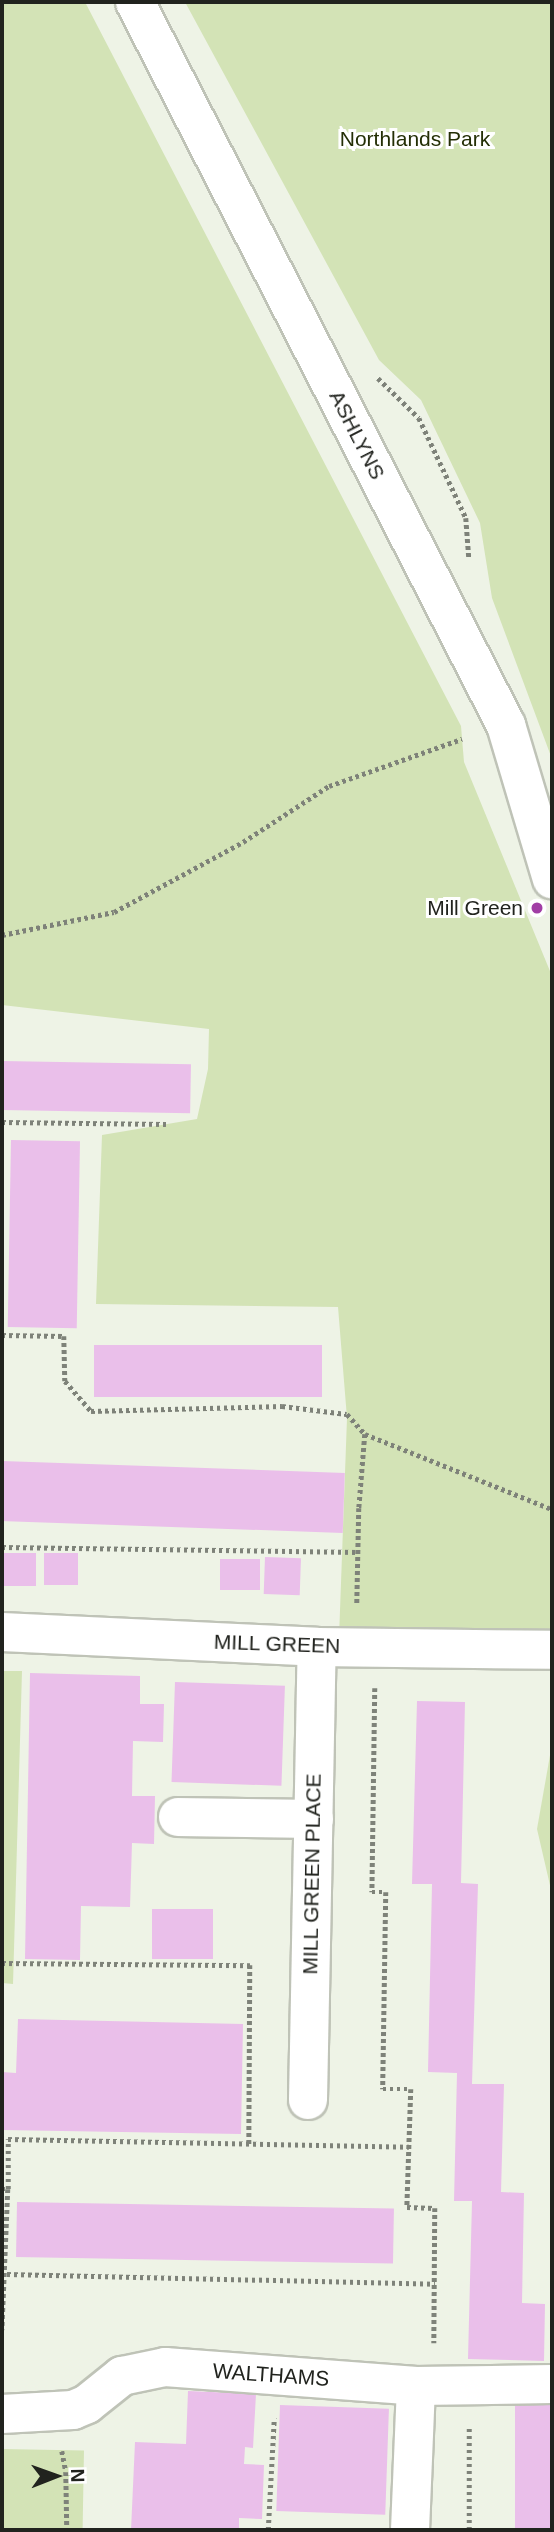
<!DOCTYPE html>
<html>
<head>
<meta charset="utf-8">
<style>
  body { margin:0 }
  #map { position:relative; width:554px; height:2532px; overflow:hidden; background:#eef3e6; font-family:Helvetica,sans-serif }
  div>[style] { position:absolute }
  .green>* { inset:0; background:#d3e3b6; transform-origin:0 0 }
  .building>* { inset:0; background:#eabfea; transform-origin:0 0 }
  .path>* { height:4.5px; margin-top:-2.25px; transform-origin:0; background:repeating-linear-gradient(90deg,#7e8279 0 3.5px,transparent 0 7px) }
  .roads { filter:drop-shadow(2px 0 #bfc3b7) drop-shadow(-2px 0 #bfc3b7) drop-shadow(0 2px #bfc3b7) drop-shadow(0 -2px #bfc3b7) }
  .minor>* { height:38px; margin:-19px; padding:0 19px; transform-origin:19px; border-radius:19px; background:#fff }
  .dots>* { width:19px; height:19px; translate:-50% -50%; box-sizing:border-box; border:4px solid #fff; border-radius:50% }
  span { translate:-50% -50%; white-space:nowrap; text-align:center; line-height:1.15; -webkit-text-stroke:6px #fff; paint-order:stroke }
  .park-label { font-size:21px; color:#242f06 }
  .street-label { font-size:21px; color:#21231e }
  .poi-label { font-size:21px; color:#21231e }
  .right { translate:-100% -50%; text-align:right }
  .frame { position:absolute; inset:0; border:4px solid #21231e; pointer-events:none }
  .north { position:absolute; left:21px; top:2441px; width:70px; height:70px; -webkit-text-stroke:5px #fff; paint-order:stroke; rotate:89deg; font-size:19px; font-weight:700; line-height:28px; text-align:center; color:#21231e }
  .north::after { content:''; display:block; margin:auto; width:24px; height:32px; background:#21231e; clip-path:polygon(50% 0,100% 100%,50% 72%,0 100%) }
</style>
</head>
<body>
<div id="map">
  <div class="green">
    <div style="clip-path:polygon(2px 2px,85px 2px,461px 726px,464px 762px,552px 976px,552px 1637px,339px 1638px,347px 1418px,338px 1307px,96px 1304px,102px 1135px,197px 1119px,208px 1069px,209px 1029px,2px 1005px)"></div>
    <div style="clip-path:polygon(185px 2px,552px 2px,552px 759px,492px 598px,480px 523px,421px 400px,379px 360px)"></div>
    <div style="clip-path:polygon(2px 1671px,22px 1671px,13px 1984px,2px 1983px)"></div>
    <div style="clip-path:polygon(552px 1744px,552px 1894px,537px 1829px)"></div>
    <div style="left:2px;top:2449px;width:82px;height:81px;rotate:1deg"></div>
  </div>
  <div class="building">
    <div style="left:2px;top:1061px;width:189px;height:49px;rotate:1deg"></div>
    <div style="left:11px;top:1140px;width:69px;height:187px;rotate:1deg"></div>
    <div style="left:94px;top:1345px;width:228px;height:52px"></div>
    <div style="left:2px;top:1461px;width:343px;height:60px;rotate:2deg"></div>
    <div style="left:3px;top:1553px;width:33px;height:33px"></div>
    <div style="left:44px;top:1553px;width:34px;height:32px"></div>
    <div style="left:265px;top:1557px;width:36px;height:37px;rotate:2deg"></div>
    <div style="left:220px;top:1559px;width:40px;height:31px"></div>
    <div style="clip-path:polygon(30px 1673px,140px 1676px,140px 1704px,164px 1704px,163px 1742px,133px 1741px,132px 1796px,155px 1796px,154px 1844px,132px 1843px,130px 1907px,81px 1906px,80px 1960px,25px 1959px)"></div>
    <div style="left:175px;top:1682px;width:110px;height:100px;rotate:2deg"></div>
    <div style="clip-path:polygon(417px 1701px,465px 1702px,461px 1883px,478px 1884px,472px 2084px,504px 2084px,501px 2192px,524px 2193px,522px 2303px,545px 2304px,544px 2361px,468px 2359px,472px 2201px,454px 2201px,457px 2073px,428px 2072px,432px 1884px,412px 1884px)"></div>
    <div style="left:152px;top:1909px;width:61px;height:50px"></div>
    <div style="clip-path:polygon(18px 2019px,243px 2024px,241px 2134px,2px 2130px,2px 2072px,16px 2073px)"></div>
    <div style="left:17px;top:2202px;width:377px;height:55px;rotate:1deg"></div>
    <div style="clip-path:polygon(188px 2391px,256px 2394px,253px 2448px,245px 2447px,244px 2464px,264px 2465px,262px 2519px,239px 2518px,239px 2530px,131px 2530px,135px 2442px,186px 2444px)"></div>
    <div style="left:515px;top:2397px;width:37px;height:133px"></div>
    <div style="left:280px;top:2405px;width:109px;height:106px;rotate:2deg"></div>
  </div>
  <div class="path">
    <div style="left:378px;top:378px;width:57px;rotate:44.3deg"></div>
    <div style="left:419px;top:418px;width:110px;rotate:64.8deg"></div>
    <div style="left:466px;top:518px;width:40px;rotate:85.7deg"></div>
    <div style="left:2px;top:935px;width:114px;rotate:-11.6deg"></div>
    <div style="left:114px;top:912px;width:147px;rotate:-28.5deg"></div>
    <div style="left:243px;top:842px;width:103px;rotate:-33.1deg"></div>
    <div style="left:329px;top:786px;width:141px;rotate:-19.5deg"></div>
    <div style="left:2px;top:1122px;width:164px;rotate:0.7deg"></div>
    <div style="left:2px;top:1335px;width:62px;rotate:0.9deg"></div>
    <div style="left:64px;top:1336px;width:45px;rotate:88.7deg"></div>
    <div style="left:65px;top:1381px;width:40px;rotate:49deg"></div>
    <div style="left:91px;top:1411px;width:191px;rotate:-1.5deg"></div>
    <div style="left:282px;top:1406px;width:65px;rotate:7deg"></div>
    <div style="left:347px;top:1414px;width:27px;rotate:48deg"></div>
    <div style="left:365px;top:1434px;width:74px;rotate:94.6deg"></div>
    <div style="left:359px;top:1508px;width:97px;rotate:91.2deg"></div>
    <div style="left:365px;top:1434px;width:201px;rotate:21.9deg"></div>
    <div style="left:2px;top:1547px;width:356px;rotate:0.8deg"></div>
    <div style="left:375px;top:1688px;width:204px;rotate:90.8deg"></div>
    <div style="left:372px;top:1892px;width:14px"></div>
    <div style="left:386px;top:1892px;width:197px;rotate:90.9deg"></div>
    <div style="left:383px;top:2089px;width:28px"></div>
    <div style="left:411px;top:2089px;width:118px;rotate:91.9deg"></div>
    <div style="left:407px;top:2207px;width:28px;rotate:2deg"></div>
    <div style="left:435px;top:2208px;width:135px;rotate:90.4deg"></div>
    <div style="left:2px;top:1963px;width:248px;rotate:0.5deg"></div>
    <div style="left:250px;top:1965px;width:179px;rotate:90.3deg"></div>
    <div style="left:2px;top:2189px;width:6px"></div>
    <div style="left:8px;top:2189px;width:141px;rotate:92.4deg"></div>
    <div style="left:8px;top:2189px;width:50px;rotate:-90deg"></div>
    <div style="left:8px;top:2139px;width:401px;rotate:1.1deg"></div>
    <div style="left:7px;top:2274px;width:428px;rotate:1.3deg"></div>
    <div style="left:62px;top:2451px;width:21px;rotate:79deg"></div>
    <div style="left:66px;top:2472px;width:58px;rotate:89deg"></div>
    <div style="left:268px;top:2530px;width:112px;rotate:-86.9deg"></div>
    <div style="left:469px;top:2530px;width:102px;rotate:-90deg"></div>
  </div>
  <div class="roads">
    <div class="minor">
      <div style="left:135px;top:2px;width:813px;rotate:62.84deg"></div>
      <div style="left:506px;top:725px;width:161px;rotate:73.4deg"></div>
      <div style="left:2px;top:1632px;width:315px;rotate:2.7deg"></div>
      <div style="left:317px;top:1647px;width:235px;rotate:0.7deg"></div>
      <div style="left:178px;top:1817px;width:136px;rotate:0.8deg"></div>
      <div style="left:308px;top:2100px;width:453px;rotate:-88.9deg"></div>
      <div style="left:2px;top:2414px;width:71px;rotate:-3.2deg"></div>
      <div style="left:73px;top:2410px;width:15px;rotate:-23deg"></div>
      <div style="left:87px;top:2404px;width:45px;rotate:-38.7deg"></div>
      <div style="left:122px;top:2376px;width:44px;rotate:-11.8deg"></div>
      <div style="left:165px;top:2367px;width:252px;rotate:4.3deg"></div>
      <div style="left:416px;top:2386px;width:136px;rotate:-0.8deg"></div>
      <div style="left:410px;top:2530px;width:144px;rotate:-87.6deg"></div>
    </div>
  </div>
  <div class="dots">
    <div style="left:537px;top:908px;background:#a13ea5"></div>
  </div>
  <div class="park-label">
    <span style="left:415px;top:139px">Northlands Park</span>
  </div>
  <div class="street-label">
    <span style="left:357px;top:435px;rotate:63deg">ASHLYNS</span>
    <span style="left:277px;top:1644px;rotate:2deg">MILL GREEN</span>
    <span style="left:312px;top:1874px;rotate:-89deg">MILL GREEN PLACE</span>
    <span style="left:271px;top:2375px;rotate:4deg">WALTHAMS</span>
  </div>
  <div class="poi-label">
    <span class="right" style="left:523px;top:908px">Mill Green</span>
  </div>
  <div class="frame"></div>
  <div class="north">N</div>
</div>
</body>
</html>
